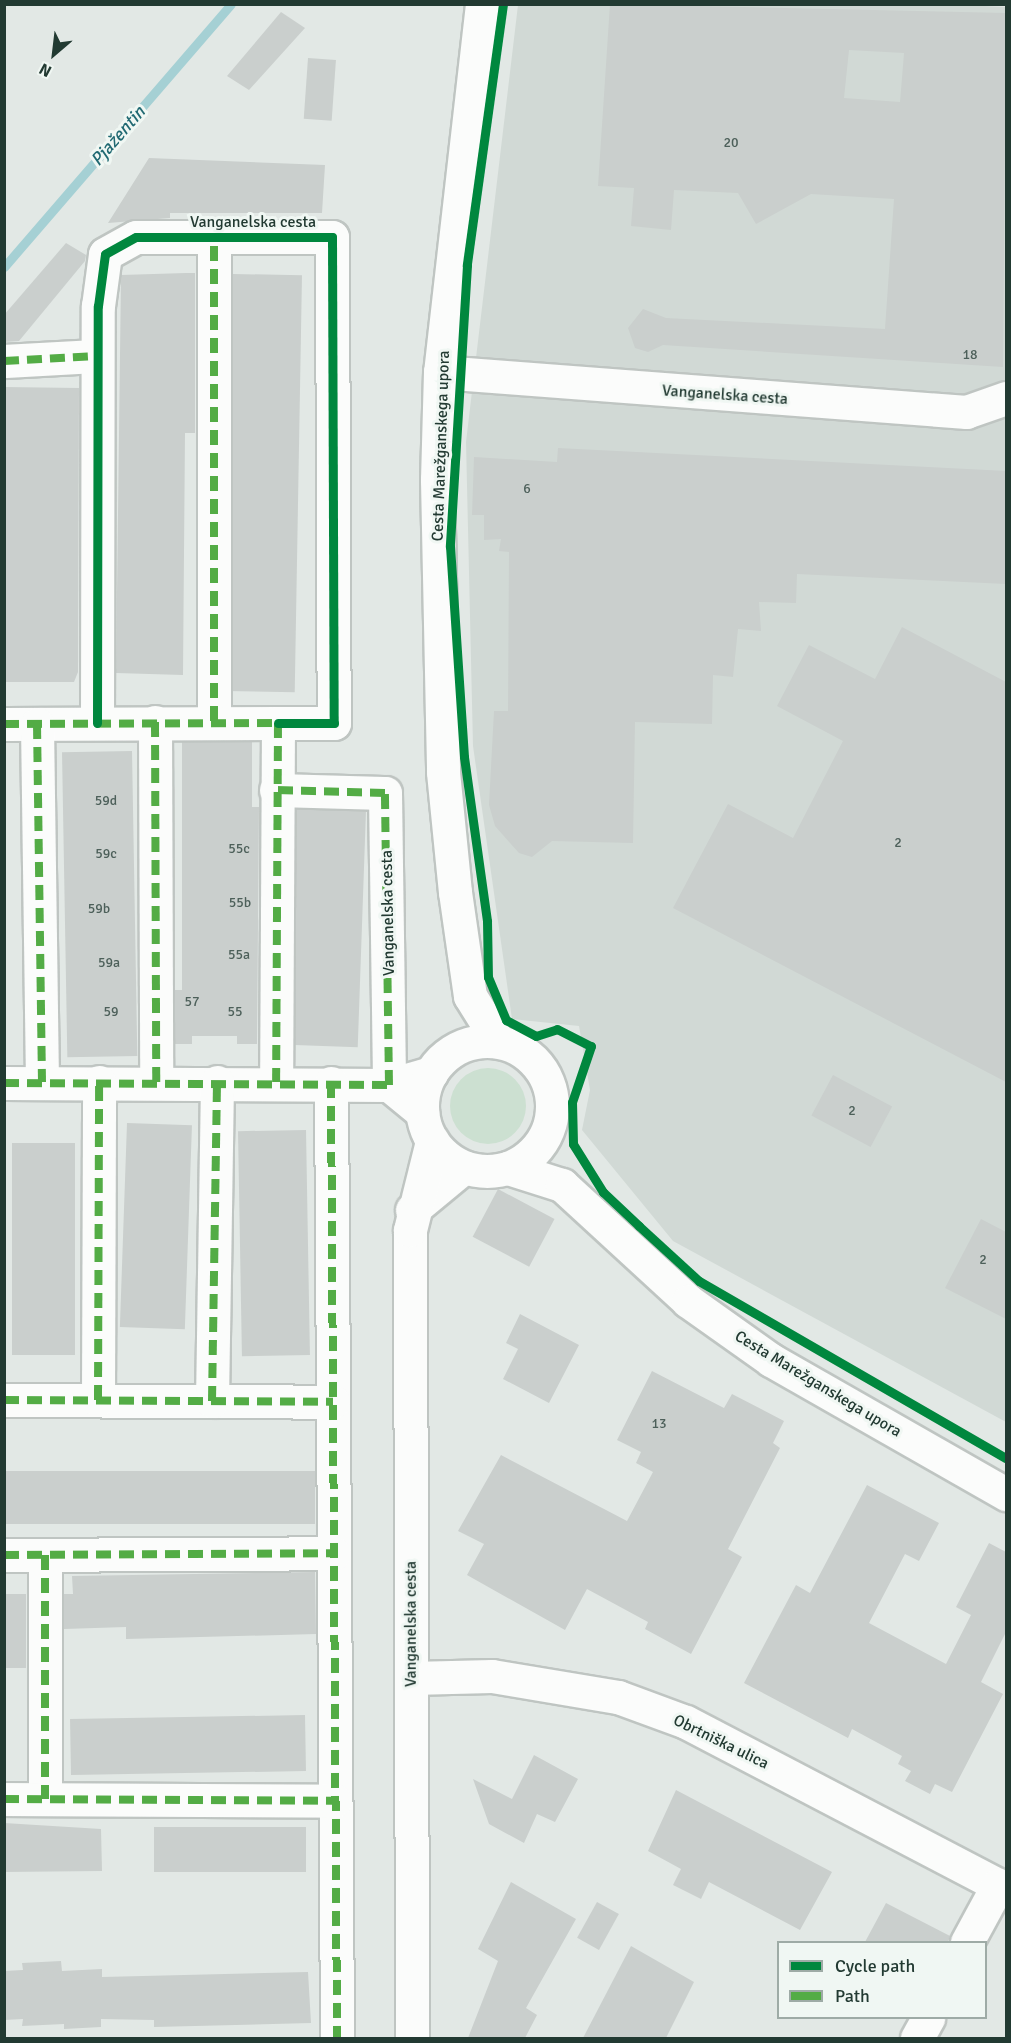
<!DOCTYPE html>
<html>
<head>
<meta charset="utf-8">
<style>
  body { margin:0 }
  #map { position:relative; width:1011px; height:2043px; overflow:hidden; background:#e2e8e5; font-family:Signika,sans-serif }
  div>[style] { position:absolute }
  .built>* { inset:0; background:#d1d9d5 }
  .green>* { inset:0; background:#cce0d1 }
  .round { border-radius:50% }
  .stream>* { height:9px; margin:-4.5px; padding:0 4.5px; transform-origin:4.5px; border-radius:4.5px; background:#a5d0d4 }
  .building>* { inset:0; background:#cacfcd; transform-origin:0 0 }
  .roads { filter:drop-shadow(2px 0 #bfc5c2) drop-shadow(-2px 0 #bfc5c2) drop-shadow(0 2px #bfc5c2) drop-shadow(0 -2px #bfc5c2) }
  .minor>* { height:33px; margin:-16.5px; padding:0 16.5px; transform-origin:16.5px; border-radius:16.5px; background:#fbfcfb }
  .tertiary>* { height:33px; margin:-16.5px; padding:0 16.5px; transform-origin:16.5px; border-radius:16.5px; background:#fbfcfb }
  .tertiary>.ring { margin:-16.5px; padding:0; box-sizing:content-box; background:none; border:33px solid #fbfcfb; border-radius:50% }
  .quiet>* { height:8px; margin-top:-4px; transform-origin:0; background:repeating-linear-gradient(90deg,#53ac45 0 15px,transparent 0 23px) }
  .cycleway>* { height:9px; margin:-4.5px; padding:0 4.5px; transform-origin:4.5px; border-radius:4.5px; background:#00873e }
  span { translate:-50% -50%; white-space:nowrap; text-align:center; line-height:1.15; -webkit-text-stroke:6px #f0f7f3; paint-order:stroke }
  .number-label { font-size:14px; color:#4d605a }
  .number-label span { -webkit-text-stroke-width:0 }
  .street-label { font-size:16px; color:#223a32 }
  .water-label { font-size:18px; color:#206972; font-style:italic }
  .frame { position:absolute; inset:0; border:6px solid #223a32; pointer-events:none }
  .legend { position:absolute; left:777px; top:1941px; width:210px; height:78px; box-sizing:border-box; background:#f0f7f3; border:2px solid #9eaba6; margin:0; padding:8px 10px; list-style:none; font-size:18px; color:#223a32 }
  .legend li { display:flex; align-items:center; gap:12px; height:30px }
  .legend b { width:30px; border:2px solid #9eaba6 }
  .north { position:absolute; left:24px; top:24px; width:60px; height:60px; -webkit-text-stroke:4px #f0f7f3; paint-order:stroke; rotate:208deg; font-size:16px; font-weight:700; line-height:24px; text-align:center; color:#223a32 }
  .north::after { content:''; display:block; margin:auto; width:21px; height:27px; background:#223a32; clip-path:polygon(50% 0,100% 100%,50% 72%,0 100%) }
</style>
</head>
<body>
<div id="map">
  <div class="built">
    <div style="clip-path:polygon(941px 4px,1006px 7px,1006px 1422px,673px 1241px,582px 1130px,590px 1090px,579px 1026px,512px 1019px,473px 746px,466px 442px,518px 5px)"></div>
  </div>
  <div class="green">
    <div class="round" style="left:450px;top:1068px;width:76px;height:76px"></div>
  </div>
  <div class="stream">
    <div style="left:4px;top:267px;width:347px;rotate:-49.2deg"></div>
  </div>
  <div class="building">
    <div style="clip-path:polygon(evenodd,610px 4px,1006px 13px,1003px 367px,663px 345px,648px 352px,635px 348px,628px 328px,643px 309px,666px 318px,885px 329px,894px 199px,811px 194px,756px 224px,738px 193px,674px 190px,671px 230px,631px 226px,634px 188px,598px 186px,610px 4px,849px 50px,904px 53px,900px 102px,844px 98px,849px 50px)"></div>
    <div style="clip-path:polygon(281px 12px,305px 28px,249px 90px,227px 76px)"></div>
    <div style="left:308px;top:58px;width:28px;height:61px;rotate:4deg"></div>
    <div style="clip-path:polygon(149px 158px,325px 165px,322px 213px,170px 213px,170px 218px,108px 223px)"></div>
    <div style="clip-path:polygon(66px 243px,86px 255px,85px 261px,19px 341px,4px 342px,4px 315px)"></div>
    <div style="clip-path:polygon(186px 273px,195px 273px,195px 433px,185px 433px,183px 675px,116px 673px,121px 275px)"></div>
    <div style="left:233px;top:274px;width:69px;height:417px;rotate:1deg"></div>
    <div style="clip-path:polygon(4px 387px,79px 388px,78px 672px,74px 682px,4px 682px)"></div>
    <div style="clip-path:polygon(558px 448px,1006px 471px,1006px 584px,797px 574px,796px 603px,759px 602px,761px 631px,738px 629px,733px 677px,713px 675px,712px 724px,635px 722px,633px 843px,552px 841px,532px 857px,519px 853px,495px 826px,489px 805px,494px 711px,508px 711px,509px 552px,499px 551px,501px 539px,484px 540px,484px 515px,472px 515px,474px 457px,557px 462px)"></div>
    <div style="clip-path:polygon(902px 627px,1006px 682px,1006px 1082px,673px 908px,728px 804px,793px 838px,843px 741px,777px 706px,809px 645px,875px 679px)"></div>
    <div style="clip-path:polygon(182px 742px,252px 742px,252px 807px,259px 807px,257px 1044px,237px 1044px,237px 1036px,192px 1036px,192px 1044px,175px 1044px,174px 990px,182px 990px)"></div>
    <div style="left:132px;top:751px;width:305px;height:70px;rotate:89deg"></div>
    <div style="left:296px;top:809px;width:70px;height:236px;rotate:2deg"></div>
    <div style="left:833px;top:1075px;width:67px;height:46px;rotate:28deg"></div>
    <div style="left:127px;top:1123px;width:65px;height:204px;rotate:2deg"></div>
    <div style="left:306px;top:1130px;width:225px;height:68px;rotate:89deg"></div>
    <div style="left:12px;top:1143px;width:63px;height:212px"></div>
    <div style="left:498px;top:1189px;width:64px;height:54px;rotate:28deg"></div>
    <div style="clip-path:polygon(981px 1219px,1006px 1232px,1006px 1319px,945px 1288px)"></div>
    <div style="clip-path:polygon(520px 1314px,579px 1345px,549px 1403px,503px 1379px,518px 1349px,506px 1343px)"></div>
    <div style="clip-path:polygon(652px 1371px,724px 1408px,732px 1394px,784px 1421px,773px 1443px,780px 1448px,728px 1549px,742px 1557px,691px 1654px,645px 1629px,648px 1622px,587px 1589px,565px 1630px,467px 1575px,484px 1544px,458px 1531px,501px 1455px,627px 1521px,653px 1472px,636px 1463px,641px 1452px,617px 1440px)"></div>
    <div style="left:4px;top:1471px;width:311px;height:53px"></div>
    <div style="clip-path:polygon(867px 1485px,939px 1523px,919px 1561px,905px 1554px,869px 1623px,946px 1664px,971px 1615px,956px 1607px,989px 1543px,1006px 1552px,1006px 1632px,981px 1682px,1003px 1694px,952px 1792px,935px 1784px,930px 1794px,905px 1781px,911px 1771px,898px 1764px,902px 1756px,852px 1729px,848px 1738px,744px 1683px,796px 1585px,810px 1593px)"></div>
    <div style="clip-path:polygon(315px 1572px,316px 1634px,126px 1639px,126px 1627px,64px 1629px,64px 1594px,73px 1594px,72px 1576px)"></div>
    <div style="left:4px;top:1594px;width:22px;height:74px"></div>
    <div style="left:305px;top:1715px;width:56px;height:235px;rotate:89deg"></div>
    <div style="clip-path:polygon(534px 1755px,578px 1779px,555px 1822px,537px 1814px,524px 1843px,489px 1824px,473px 1779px,512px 1799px)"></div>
    <div style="clip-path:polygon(676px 1790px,832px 1872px,800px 1930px,709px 1882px,701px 1899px,673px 1885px,681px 1869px,648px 1851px)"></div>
    <div style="clip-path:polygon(4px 1823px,101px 1829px,102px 1871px,4px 1872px)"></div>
    <div style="left:154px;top:1827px;width:152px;height:45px"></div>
    <div style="clip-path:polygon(511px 1882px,576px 1919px,526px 2008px,537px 2015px,525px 2038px,468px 2038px,498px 1961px,478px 1949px)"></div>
    <div style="left:597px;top:1902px;width:25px;height:41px;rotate:29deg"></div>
    <div style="clip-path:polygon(886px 1903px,950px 1936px,948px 1942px,865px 1942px)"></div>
    <div style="clip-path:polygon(631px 1946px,694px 1982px,666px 2038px,583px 2038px)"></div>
    <div style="clip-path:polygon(61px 1961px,62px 1971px,102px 1969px,102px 1977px,308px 1972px,311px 2023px,154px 2027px,154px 2020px,101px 2019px,101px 2027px,64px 2029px,64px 2024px,22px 2026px,23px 2019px,4px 2020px,4px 1971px,23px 1970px,22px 1963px)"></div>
  </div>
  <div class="roads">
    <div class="minor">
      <div style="left:4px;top:361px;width:93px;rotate:-3.1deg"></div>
      <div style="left:440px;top:372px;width:528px;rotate:4.35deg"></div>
      <div style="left:966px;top:412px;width:42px;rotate:-19.3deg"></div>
      <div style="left:214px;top:721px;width:483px;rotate:-90deg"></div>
      <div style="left:155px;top:722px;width:360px;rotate:89.8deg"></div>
      <div style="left:97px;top:723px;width:417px;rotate:-89.9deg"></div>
      <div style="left:98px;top:306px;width:52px;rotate:-82.3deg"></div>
      <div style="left:105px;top:254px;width:35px;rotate:-29deg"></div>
      <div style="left:136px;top:237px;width:196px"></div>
      <div style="left:332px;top:237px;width:486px;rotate:89.8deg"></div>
      <div style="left:334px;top:723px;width:56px;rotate:180deg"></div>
      <div style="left:4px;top:724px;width:274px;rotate:-0.2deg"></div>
      <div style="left:278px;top:723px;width:359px;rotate:90.3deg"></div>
      <div style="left:37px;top:724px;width:358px;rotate:89.2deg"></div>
      <div style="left:276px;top:790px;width:109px;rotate:1.6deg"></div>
      <div style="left:385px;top:793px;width:292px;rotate:89.2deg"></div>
      <div style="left:4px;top:1083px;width:385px;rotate:0.3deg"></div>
      <div style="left:389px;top:1085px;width:44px;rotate:-15.9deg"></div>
      <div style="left:331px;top:1083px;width:955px;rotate:89.64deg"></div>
      <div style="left:389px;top:1085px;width:43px;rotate:39.3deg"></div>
      <div style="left:412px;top:1210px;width:67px;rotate:-39.6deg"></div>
      <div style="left:4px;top:1400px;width:329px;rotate:0.3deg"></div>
      <div style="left:98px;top:1400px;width:318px;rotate:-89.8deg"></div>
      <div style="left:212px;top:1401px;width:319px;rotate:-89.1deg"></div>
      <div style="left:4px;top:1555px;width:330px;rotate:-0.3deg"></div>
      <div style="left:45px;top:1555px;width:244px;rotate:90deg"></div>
      <div style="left:411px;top:1678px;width:81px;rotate:-1.4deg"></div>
      <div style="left:492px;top:1676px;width:128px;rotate:9.5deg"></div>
      <div style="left:618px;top:1697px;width:72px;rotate:20.2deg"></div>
      <div style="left:686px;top:1722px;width:361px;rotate:27.6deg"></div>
      <div style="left:4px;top:1799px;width:331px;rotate:0.3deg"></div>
      <div style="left:967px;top:1942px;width:65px;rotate:-61.5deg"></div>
      <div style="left:412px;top:2038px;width:808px;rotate:-90.14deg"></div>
      <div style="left:410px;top:1230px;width:92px;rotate:-76.1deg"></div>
      <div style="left:917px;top:2038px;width:23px;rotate:-61deg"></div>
    </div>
    <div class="tertiary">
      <div style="left:482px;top:4px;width:370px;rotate:96.5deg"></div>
      <div style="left:440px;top:372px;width:108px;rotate:91.6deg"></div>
      <div style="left:437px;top:480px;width:292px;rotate:88.8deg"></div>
      <div style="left:443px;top:772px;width:121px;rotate:84.3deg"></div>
      <div style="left:455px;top:892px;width:105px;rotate:81.8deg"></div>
      <div style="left:470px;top:996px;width:53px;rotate:58.1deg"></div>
      <div class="ring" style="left:422px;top:1041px;width:97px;height:97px"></div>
      <div style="left:508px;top:1168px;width:57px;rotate:17.5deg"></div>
      <div style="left:562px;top:1185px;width:171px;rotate:42.6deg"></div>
      <div style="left:688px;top:1301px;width:102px;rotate:35.4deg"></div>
      <div style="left:771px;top:1360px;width:271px;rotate:29.7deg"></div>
    </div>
  </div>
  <div class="quiet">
    <div style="left:4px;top:361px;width:93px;rotate:-3.1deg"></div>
    <div style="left:214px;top:721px;width:483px;rotate:-90deg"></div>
    <div style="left:155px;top:722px;width:360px;rotate:89.8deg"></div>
    <div style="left:4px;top:724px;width:274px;rotate:-0.2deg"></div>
    <div style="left:278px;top:723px;width:359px;rotate:90.3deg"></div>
    <div style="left:37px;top:724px;width:358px;rotate:89.2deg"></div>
    <div style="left:4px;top:1083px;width:385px;rotate:0.3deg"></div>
    <div style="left:389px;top:1085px;width:292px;rotate:-90.8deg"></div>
    <div style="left:385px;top:793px;width:109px;rotate:-178.4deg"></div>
    <div style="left:331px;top:1083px;width:955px;rotate:89.64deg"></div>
    <div style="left:4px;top:1400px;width:329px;rotate:0.3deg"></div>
    <div style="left:98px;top:1400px;width:318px;rotate:-89.8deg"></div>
    <div style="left:212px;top:1401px;width:319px;rotate:-89.1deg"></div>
    <div style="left:4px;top:1555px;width:330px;rotate:-0.3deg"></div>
    <div style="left:45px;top:1555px;width:244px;rotate:90deg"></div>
    <div style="left:4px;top:1799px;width:331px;rotate:0.3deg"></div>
  </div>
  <div class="cycleway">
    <div style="left:503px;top:4px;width:263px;rotate:97.9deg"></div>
    <div style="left:467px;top:265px;width:282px;rotate:93.5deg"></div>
    <div style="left:450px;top:546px;width:211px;rotate:86.2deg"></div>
    <div style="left:464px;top:757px;width:166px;rotate:82deg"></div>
    <div style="left:487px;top:921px;width:56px;rotate:89deg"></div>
    <div style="left:488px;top:977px;width:47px;rotate:67.3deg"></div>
    <div style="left:506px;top:1020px;width:34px;rotate:28deg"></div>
    <div style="left:536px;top:1036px;width:22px;rotate:-18deg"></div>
    <div style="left:557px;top:1029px;width:38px;rotate:27deg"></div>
    <div style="left:591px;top:1046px;width:59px;rotate:108.7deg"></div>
    <div style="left:572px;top:1102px;width:42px;rotate:88.6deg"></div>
    <div style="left:573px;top:1144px;width:57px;rotate:58deg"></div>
    <div style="left:603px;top:1192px;width:50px;rotate:43.4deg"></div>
    <div style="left:639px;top:1226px;width:81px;rotate:42.5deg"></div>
    <div style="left:699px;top:1281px;width:354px;rotate:30deg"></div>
    <div style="left:97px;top:723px;width:417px;rotate:-89.9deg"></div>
    <div style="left:98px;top:306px;width:52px;rotate:-82.3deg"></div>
    <div style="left:105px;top:254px;width:35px;rotate:-29deg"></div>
    <div style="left:136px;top:237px;width:196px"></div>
    <div style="left:332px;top:237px;width:486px;rotate:89.8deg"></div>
    <div style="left:334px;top:723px;width:56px;rotate:180deg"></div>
  </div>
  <div class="number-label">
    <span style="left:731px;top:143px">20</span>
    <span style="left:970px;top:355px">18</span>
    <span style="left:527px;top:489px">6</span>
    <span style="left:106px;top:801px">59d</span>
    <span style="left:898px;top:843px">2</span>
    <span style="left:239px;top:849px">55c</span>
    <span style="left:106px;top:854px">59c</span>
    <span style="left:240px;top:903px">55b</span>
    <span style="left:99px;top:909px">59b</span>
    <span style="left:239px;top:955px">55a</span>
    <span style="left:109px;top:963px">59a</span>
    <span style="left:192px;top:1002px">57</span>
    <span style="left:111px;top:1012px">59</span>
    <span style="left:235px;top:1012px">55</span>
    <span style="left:852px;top:1111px">2</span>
    <span style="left:983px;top:1260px">2</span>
    <span style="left:659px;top:1424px">13</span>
  </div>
  <div class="street-label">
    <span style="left:253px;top:222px">Vanganelska cesta</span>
    <span style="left:725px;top:395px;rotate:4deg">Vanganelska cesta</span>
    <span style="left:441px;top:446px;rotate:-88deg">Cesta Marežganskega upora</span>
    <span style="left:388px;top:913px;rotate:-91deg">Vanganelska cesta</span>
    <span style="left:818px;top:1384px;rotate:31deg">Cesta Marežganskega upora</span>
    <span style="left:411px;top:1624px;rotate:-90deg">Vanganelska cesta</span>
    <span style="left:721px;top:1742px;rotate:26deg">Obrtniška ulica</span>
  </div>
  <div class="water-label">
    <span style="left:118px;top:136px;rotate:-49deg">Pjažentin</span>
  </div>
  <div class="frame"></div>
  <ul class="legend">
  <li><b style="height:8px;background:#00873e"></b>Cycle path</li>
  <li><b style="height:8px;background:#53ac45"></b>Path</li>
  </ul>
  <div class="north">N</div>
</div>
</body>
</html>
